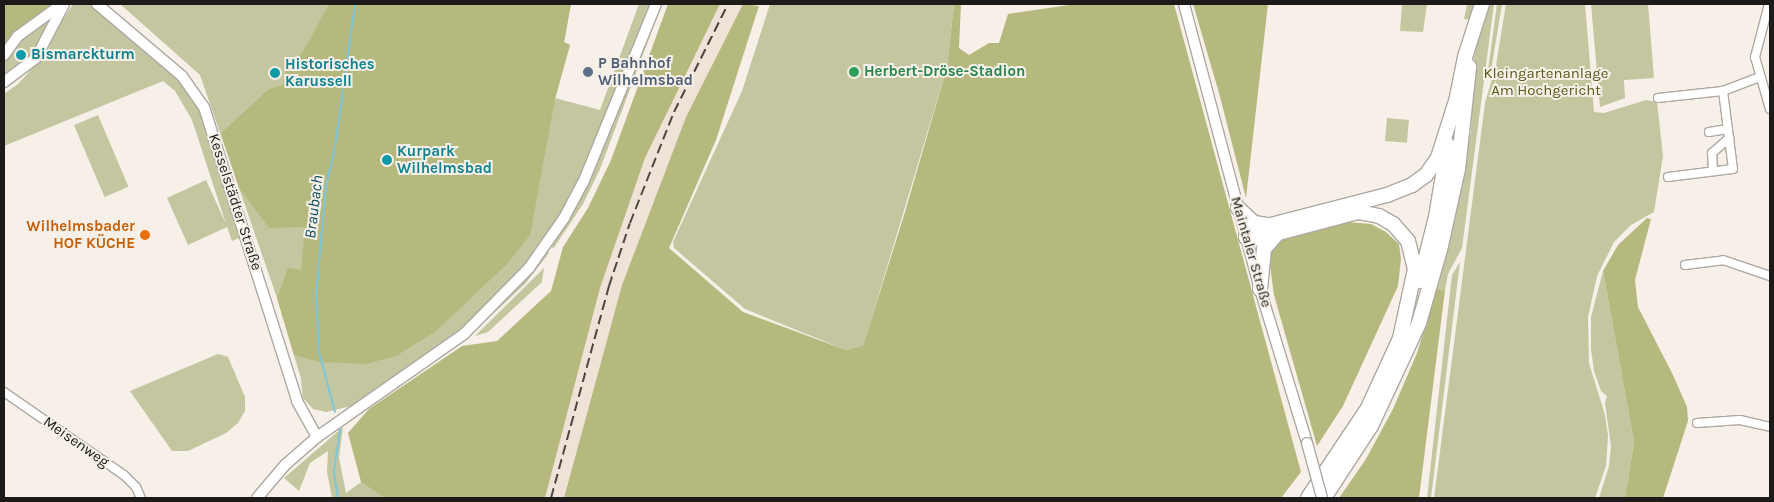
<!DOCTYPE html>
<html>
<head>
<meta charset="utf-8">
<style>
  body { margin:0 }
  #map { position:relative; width:1774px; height:502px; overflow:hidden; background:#f6f0e9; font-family:Karla,sans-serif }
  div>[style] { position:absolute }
  .built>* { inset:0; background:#efe3d7 }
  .green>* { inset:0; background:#c3c69f; transform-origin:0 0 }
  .forest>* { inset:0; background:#b6b97e }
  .stream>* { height:2px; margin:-1px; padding:0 1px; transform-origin:1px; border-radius:1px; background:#7dc7db }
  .roads { filter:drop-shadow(1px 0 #aea8a2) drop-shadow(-1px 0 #aea8a2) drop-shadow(0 1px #aea8a2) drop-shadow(0 -1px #aea8a2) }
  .street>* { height:8px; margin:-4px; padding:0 4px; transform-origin:4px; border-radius:4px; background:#fff }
  .secondary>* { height:10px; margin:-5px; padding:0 5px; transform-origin:5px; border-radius:5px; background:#fff }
  .highway>* { height:14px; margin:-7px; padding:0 7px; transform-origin:7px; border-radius:7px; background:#fff }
  .rail>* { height:2px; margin-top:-1px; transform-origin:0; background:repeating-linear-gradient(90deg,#494643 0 10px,transparent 0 15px) }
  .bridges { filter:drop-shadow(1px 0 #aea8a2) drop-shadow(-1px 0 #aea8a2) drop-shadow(0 1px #aea8a2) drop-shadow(0 -1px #aea8a2) }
  .secondary-bridge>* { height:10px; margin:-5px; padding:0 5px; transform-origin:5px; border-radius:5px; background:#fff }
  .dots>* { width:14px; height:14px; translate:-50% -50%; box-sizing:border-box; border:2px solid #f6f0e9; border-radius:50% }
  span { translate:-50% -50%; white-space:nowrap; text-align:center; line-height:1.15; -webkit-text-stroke:4px #f6f0e9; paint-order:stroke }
  .culture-label { font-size:15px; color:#0d838f; font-weight:700 }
  .left { translate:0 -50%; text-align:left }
  .service-label { font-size:15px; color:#4e5e75; font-weight:700 }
  .leisure-label { font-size:15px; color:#27864d; font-weight:700 }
  .park-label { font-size:15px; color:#585a17 }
  .street-label { font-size:15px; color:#1d1b19 }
  .food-label { font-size:15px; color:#c56008; font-weight:700 }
  .right { translate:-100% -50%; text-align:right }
  .water-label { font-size:16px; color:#0f4f5e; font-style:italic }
  .frame { position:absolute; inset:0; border:5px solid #1d1b19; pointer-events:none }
</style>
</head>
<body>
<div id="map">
  <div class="built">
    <div style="clip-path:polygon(720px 4px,743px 4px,686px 117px,622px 285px,564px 498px,545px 498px,600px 288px,645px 158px)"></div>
  </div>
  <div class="green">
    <div style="clip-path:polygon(73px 4px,90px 4px,181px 82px,200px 109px,241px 235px,239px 238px,232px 241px,227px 227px,188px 245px,167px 198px,206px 180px,226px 224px,192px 120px,175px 91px,163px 81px,4px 146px,4px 94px,18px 84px,47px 52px,57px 28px)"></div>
    <div style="clip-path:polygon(120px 4px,571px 4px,564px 42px,570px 45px,555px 98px,600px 110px,639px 4px,651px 4px,580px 183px,535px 256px,478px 319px,356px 405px,326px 412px,313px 409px,303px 398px,301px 379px,277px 298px,200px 75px)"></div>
    <div style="clip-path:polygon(658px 4px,662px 4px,600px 169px,583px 204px,553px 249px,551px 243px)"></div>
    <div style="clip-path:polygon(770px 4px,954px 4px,947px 67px,863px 347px,846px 350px,745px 309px,674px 248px,673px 242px,742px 91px)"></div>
    <div style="clip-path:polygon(1402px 4px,1427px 4px,1423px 32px,1400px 31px)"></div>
    <div style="clip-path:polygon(1467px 4px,1477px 4px,1472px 20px,1464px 19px)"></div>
    <div style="clip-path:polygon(1487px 4px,1494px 4px,1462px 248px,1448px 274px,1445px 290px,1437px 289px,1471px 131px,1474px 57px)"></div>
    <div style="clip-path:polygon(1497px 4px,1502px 4px,1492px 65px,1487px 77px)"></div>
    <div style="clip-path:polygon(1506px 4px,1585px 4px,1594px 112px,1604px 113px,1646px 100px,1657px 102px,1663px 156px,1654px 212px,1631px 225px,1614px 242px,1597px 276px,1588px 317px,1589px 363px,1605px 415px,1608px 436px,1606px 466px,1595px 498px,1434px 498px,1485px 103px,1496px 65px)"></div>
    <div style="clip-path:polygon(1591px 4px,1648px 4px,1654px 78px,1624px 80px,1625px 98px,1600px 107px)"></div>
    <div style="clip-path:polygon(46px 23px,49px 27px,34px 55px,4px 74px,4px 62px,13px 46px)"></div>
    <div style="left:98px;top:115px;width:78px;height:26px;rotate:67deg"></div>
    <div style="left:1387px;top:118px;width:22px;height:23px;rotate:5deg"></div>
    <div style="clip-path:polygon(546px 249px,549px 253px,525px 284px,468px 337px,465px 336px)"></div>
    <div style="clip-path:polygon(1460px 262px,1431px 498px,1427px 498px,1452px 275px)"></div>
    <div style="clip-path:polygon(544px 268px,542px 282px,488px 332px,475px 336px)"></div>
    <div style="clip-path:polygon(1603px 271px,1634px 442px,1625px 498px,1599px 498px,1609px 466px,1611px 446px,1605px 403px,1607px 396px,1601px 391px,1594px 371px,1591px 349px,1591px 317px)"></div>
    <div style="clip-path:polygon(218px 354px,228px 357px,245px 397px,245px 411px,238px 423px,226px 433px,188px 451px,172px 451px,130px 391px)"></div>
    <div style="clip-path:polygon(343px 427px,339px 458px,346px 493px,361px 482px,384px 498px,332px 498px,327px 472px,328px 451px,310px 463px,299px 491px,284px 478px)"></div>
  </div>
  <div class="forest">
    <div style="clip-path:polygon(4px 4px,53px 4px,4px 50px)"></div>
    <div style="clip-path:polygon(329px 4px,571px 4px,564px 42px,570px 45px,555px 99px,530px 235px,507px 264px,435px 332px,396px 356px,365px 364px,320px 362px,294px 355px,277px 298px,288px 268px,301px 270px,305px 227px,269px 228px,239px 188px,221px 133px,269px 89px,283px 85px,286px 70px,291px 68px,308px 43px)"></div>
    <div style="clip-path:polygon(668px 4px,720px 4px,645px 158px,600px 288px,545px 498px,384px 498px,361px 482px,348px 433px,369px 409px,462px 346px,497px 341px,551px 291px,563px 247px,588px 208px,611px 160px)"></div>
    <div style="clip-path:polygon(743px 4px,759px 6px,716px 140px,669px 248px,743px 312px,846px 350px,863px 346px,905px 212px,947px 67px,954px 4px,961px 4px,959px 48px,969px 55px,989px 43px,999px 43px,1008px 14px,1076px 4px,1174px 4px,1301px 472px,1281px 498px,564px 498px,622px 285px,686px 117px)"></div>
    <div style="clip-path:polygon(1193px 4px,1268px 4px,1246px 198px,1219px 93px)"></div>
    <div style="clip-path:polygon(1647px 218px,1651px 219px,1635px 280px,1638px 307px,1673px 375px,1687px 407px,1688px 421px,1663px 498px,1625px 498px,1634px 442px,1603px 271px,1618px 245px)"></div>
    <div style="clip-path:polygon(1347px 222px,1371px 224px,1386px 232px,1399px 244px,1401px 259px,1398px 286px,1343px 406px,1317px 446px,1274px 295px,1269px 258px,1276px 242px)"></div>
    <div style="clip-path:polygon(1437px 289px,1445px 290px,1419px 498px,1339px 498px,1366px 459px,1393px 409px,1417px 353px)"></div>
  </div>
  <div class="stream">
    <div style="left:335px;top:412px;width:62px;rotate:-104.9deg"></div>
    <div style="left:319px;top:352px;width:57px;rotate:-93deg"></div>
    <div style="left:316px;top:295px;width:108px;rotate:-84.7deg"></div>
    <div style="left:326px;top:187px;width:41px;rotate:-77.3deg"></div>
    <div style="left:335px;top:147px;width:144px;rotate:-82deg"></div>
    <div style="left:338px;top:498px;width:26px;rotate:-99deg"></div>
    <div style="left:334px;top:472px;width:43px;rotate:-82.1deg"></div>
  </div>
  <div class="roads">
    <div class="street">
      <div style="left:1769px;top:4px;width:55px;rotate:104.8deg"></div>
      <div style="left:1755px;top:57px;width:54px;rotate:73.9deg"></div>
      <div style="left:1658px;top:98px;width:65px;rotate:-6.1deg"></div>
      <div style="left:1723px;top:91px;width:40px;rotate:-21deg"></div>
      <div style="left:1709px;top:132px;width:19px;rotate:-9deg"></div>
      <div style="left:1713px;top:171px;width:18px;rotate:-93deg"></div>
      <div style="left:1712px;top:153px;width:23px;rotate:-41deg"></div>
      <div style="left:1668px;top:177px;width:65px;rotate:-7deg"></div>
      <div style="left:1733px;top:169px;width:79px;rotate:-97.3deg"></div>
      <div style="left:1685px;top:265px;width:38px;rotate:-7deg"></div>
      <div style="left:1723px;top:260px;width:50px;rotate:18.8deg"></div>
      <div style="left:4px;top:392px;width:146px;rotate:34.7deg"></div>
      <div style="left:124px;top:475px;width:17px;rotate:45deg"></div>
      <div style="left:136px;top:487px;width:12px;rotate:66deg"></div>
      <div style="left:1697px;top:423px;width:43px;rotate:-4deg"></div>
      <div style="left:1740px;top:420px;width:31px;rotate:13deg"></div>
    </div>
    <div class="secondary">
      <div style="left:97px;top:4px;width:111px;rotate:40.3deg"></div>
      <div style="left:182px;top:76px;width:38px;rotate:55deg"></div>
      <div style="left:204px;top:107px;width:308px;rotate:72.4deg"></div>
      <div style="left:297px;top:401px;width:41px;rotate:60.9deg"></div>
      <div style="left:1184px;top:4px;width:295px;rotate:75.1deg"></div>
      <div style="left:1260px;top:289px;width:161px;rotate:73deg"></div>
      <div style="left:4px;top:55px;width:24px;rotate:-54deg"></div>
      <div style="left:18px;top:36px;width:54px;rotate:-36deg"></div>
      <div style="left:4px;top:82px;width:40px;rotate:-37deg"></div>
      <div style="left:36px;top:58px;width:61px;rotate:-62.6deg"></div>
      <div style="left:257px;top:498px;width:43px;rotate:-49.7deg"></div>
      <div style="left:285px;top:465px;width:43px;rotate:-41.2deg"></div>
      <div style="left:317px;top:437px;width:179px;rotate:-35deg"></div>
      <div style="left:464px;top:334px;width:93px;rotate:-45.4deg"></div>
      <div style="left:529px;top:268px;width:61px;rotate:-55deg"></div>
      <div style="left:564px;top:218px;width:40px;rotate:-62deg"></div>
      <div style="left:583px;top:183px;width:193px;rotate:-67.8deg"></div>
    </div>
    <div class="highway">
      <div style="left:1454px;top:112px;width:56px;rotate:-78.7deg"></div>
      <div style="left:1465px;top:57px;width:56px;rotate:-72.2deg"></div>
      <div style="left:1238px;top:208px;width:22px;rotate:43deg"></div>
      <div style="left:1254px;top:223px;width:15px;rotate:8deg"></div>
      <div style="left:1420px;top:281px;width:66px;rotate:-76deg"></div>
      <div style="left:1436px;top:217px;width:73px;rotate:-80.5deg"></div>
      <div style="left:1260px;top:289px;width:40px;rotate:-84.3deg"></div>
      <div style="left:1264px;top:249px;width:20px;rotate:-49deg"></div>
      <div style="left:1399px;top:343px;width:76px;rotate:-77.8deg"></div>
      <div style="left:1415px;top:269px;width:29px;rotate:-104deg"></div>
      <div style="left:1408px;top:241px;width:23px;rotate:-131deg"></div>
      <div style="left:1393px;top:224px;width:16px;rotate:-150deg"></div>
      <div style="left:1379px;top:216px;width:21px;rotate:-169deg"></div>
      <div style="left:1358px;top:212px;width:102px;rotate:165.3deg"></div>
      <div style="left:1259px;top:238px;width:13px;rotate:-176deg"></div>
      <div style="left:1246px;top:237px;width:16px;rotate:-35deg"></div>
      <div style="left:1259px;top:228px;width:132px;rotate:-14.5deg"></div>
      <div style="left:1387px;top:195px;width:27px;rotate:-22deg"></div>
      <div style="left:1412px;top:185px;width:17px;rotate:-36deg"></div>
      <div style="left:1426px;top:175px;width:21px;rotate:-55deg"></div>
      <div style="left:1438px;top:158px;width:57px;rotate:-72.5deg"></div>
      <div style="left:1308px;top:498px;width:108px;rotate:-56.3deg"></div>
      <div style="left:1368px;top:408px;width:81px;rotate:-65.3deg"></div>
      <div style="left:1324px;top:498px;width:86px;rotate:-56.9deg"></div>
      <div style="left:1371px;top:426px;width:114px;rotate:-65deg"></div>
      <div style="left:1419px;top:323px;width:76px;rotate:-74deg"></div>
      <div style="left:1440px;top:250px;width:83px;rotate:-77.5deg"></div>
      <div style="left:1458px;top:169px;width:103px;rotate:-83.8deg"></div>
    </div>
  </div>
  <div class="rail">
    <div style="left:551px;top:498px;width:220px;rotate:-74.7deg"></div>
    <div style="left:609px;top:286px;width:66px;rotate:-71.6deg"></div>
    <div style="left:630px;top:223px;width:119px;rotate:-68.4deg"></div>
    <div style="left:674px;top:112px;width:121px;rotate:-63.4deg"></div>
  </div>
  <div class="bridges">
    <div class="secondary-bridge">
      <div style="left:1307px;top:443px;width:57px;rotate:74.7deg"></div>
    </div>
  </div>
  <div class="dots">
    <div style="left:21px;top:55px;background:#0f9aa8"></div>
    <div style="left:588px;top:72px;background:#5c6f8a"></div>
    <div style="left:854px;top:72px;background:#2e9e5b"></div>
    <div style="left:275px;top:73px;background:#0f9aa8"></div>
    <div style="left:387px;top:160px;background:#0f9aa8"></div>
    <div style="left:145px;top:235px;background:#e8710a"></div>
  </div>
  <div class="culture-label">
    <span class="left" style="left:31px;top:55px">Bismarckturm</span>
    <span class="left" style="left:285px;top:73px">Historisches<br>Karussell</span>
    <span class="left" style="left:397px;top:160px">Kurpark<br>Wilhelmsbad</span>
  </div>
  <div class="service-label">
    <span class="left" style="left:598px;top:72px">P Bahnhof<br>Wilhelmsbad</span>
  </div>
  <div class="leisure-label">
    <span class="left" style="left:864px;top:72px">Herbert-Dröse-Stadion</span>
  </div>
  <div class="park-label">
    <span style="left:1546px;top:82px">Kleingartenanlage<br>Am Hochgericht</span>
  </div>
  <div class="street-label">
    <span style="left:235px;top:202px;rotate:72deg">Kesselstädter Straße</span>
    <span style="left:1251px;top:252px;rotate:74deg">Maintaler Straße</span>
    <span style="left:76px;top:442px;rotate:35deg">Meisenweg</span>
  </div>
  <div class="food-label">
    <span class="right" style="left:135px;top:235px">Wilhelmsbader<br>HOF KÜCHE</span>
  </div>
  <div class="water-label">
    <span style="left:314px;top:207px;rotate:-83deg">Braubach</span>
  </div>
  <div class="frame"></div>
</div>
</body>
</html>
